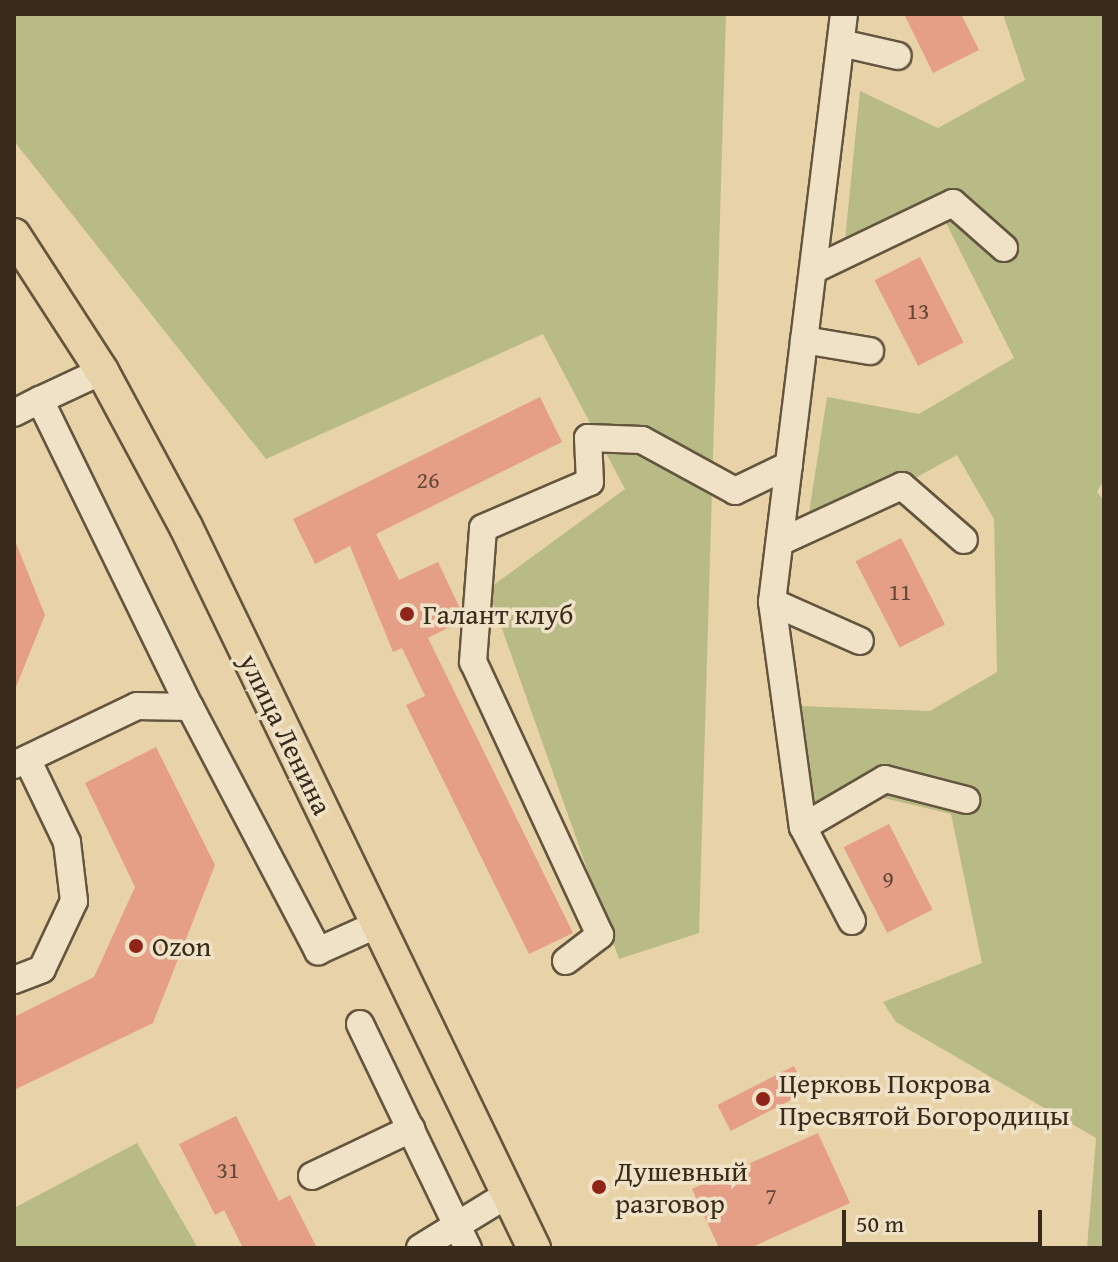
<!DOCTYPE html>
<html>
<head>
<meta charset="utf-8">
<style>
  body { margin:0 }
  #map { position:relative; width:1118px; height:1262px; overflow:hidden; background:#e8d2a7; font-family:"Gentium Book Plus",serif }
  div>[style] { position:absolute }
  .green>* { inset:0; background:#b8bb85 }
  .building>* { inset:0; background:#e59f87; transform-origin:0 0 }
  .roads { filter:drop-shadow(2px 0 #64553f) drop-shadow(-2px 0 #64553f) drop-shadow(0 2px #64553f) drop-shadow(0 -2px #64553f) }
  .minor>* { height:26px; margin:-13px; padding:0 13px; transform-origin:13px; border-radius:13px; background:#f0e2c6 }
  .major>* { height:32px; margin:-16px; padding:0 16px; transform-origin:16px; border-radius:16px; background:#e8d2a7 }
  .dots>* { width:22px; height:22px; translate:-50% -50%; box-sizing:border-box; border:4px solid #f0e2c6; border-radius:50% }
  span { translate:-50% -50%; white-space:nowrap; text-align:center; line-height:1.15; -webkit-text-stroke:7px #f0e2c6; paint-order:stroke }
  .number-label { font-size:24px; color:#634837 }
  .number-label span { -webkit-text-stroke-width:0 }
  .poi-label { font-size:28px; color:#382b1c }
  .left { translate:0 -50%; text-align:left }
  .street-label { font-size:28px; color:#382b1c }
  .frame { position:absolute; inset:0; border:16px solid #382b1c; pointer-events:none }
  .scale { position:absolute; left:842px; top:1210px; width:200px; height:36px; box-sizing:border-box; border:4px solid #382b1c; border-top:0; padding-left:10px; font-size:24px; line-height:28px; white-space:nowrap; color:#382b1c; -webkit-text-stroke:6px #f0e2c6; paint-order:stroke }
</style>
</head>
<body>
<div id="map">
  <div class="green">
    <div style="clip-path:polygon(14px 14px,726px 14px,699px 933px,619px 959px,488px 589px,625px 489px,543px 334px,266px 459px,14px 141px)"></div>
    <div style="clip-path:polygon(1003px 14px,1104px 14px,1104px 480px,1097px 492px,1104px 500px,1104px 1248px,1087px 1248px,1096px 1138px,896px 1022px,883px 1002px,982px 963px,951px 814px,880px 797px,792px 821px,799px 706px,930px 711px,997px 672px,994px 519px,957px 455px,805px 539px,827px 397px,919px 414px,1014px 358px,943px 217px,844px 250px,860px 91px,938px 128px,1025px 80px)"></div>
    <div style="clip-path:polygon(137px 1143px,198px 1248px,14px 1248px,14px 1208px)"></div>
  </div>
  <div class="building">
    <div style="clip-path:polygon(904px 14px,961px 14px,979px 50px,933px 73px)"></div>
    <div style="left:920px;top:257px;width:96px;height:51px;rotate:63deg"></div>
    <div style="clip-path:polygon(540px 397px,562px 442px,376px 534px,399px 580px,438px 562px,465px 619px,428px 638px,573px 933px,529px 954px,406px 705px,425px 696px,402px 648px,393px 652px,350px 546px,315px 564px,293px 519px)"></div>
    <div style="clip-path:polygon(14px 538px,45px 615px,14px 692px)"></div>
    <div style="left:901px;top:538px;width:97px;height:51px;rotate:63deg"></div>
    <div style="clip-path:polygon(156px 747px,215px 865px,153px 1023px,14px 1090px,14px 1017px,94px 977px,135px 887px,85px 783px)"></div>
    <div style="left:889px;top:824px;width:96px;height:51px;rotate:63deg"></div>
    <div style="left:794px;top:1066px;width:29px;height:86px;rotate:63deg"></div>
    <div style="clip-path:polygon(236px 1116px,279px 1201px,290px 1195px,317px 1248px,243px 1248px,224px 1210px,215px 1215px,179px 1144px)"></div>
    <div style="clip-path:polygon(818px 1133px,850px 1203px,750px 1248px,719px 1248px,692px 1189px)"></div>
  </div>
  <div class="roads">
    <div class="minor">
      <div style="left:844px;top:14px;width:592px;rotate:96.98deg"></div>
      <div style="left:772px;top:602px;width:227px;rotate:82.2deg"></div>
      <div style="left:803px;top:827px;width:106px;rotate:62.5deg"></div>
      <div style="left:841px;top:43px;width:58px;rotate:12.8deg"></div>
      <div style="left:813px;top:270px;width:155px;rotate:-25.6deg"></div>
      <div style="left:953px;top:203px;width:68px;rotate:41.4deg"></div>
      <div style="left:804px;top:340px;width:67px;rotate:9.5deg"></div>
      <div style="left:40px;top:400px;width:68px;rotate:-25.1deg"></div>
      <div style="left:14px;top:413px;width:29px;rotate:-27deg"></div>
      <div style="left:40px;top:400px;width:342px;rotate:64deg"></div>
      <div style="left:780px;top:542px;width:134px;rotate:-24.7deg"></div>
      <div style="left:902px;top:486px;width:82px;rotate:41.1deg"></div>
      <div style="left:772px;top:602px;width:96px;rotate:23.9deg"></div>
      <div style="left:14px;top:765px;width:136px;rotate:-25.6deg"></div>
      <div style="left:137px;top:706px;width:53px;rotate:1.1deg"></div>
      <div style="left:190px;top:707px;width:276px;rotate:62.3deg"></div>
      <div style="left:318px;top:951px;width:66px;rotate:-24.2deg"></div>
      <div style="left:803px;top:827px;width:95px;rotate:-30.3deg"></div>
      <div style="left:885px;top:779px;width:84px;rotate:14.5deg"></div>
      <div style="left:566px;top:961px;width:43px;rotate:-37.4deg"></div>
      <div style="left:600px;top:935px;width:301px;rotate:-114.9deg"></div>
      <div style="left:473px;top:662px;width:134px;rotate:-85.7deg"></div>
      <div style="left:483px;top:528px;width:116px;rotate:-23.3deg"></div>
      <div style="left:590px;top:482px;width:44px;rotate:-92.6deg"></div>
      <div style="left:588px;top:438px;width:54px;rotate:2.1deg"></div>
      <div style="left:642px;top:440px;width:106px;rotate:28.7deg"></div>
      <div style="left:735px;top:491px;width:60px;rotate:-25.7deg"></div>
      <div style="left:14px;top:980px;width:30px;rotate:-21deg"></div>
      <div style="left:42px;top:969px;width:75px;rotate:-64.8deg"></div>
      <div style="left:74px;top:901px;width:59px;rotate:-96.8deg"></div>
      <div style="left:67px;top:842px;width:92px;rotate:-115.7deg"></div>
      <div style="left:360px;top:1024px;width:249px;rotate:64.3deg"></div>
      <div style="left:312px;top:1176px;width:110px;rotate:-25.4deg"></div>
      <div style="left:420px;top:1248px;width:103px;rotate:-31.5deg"></div>
    </div>
    <div class="major">
      <div style="left:14px;top:235px;width:162px;rotate:57.1deg"></div>
      <div style="left:102px;top:371px;width:177px;rotate:61.7deg"></div>
      <div style="left:186px;top:527px;width:801px;rotate:64.24deg"></div>
    </div>
  </div>
  <div class="dots">
    <div style="left:407px;top:614px;background:#8f2418"></div>
    <div style="left:136px;top:946px;background:#8f2418"></div>
    <div style="left:763px;top:1099px;background:#8f2418"></div>
    <div style="left:599px;top:1187px;background:#8f2418"></div>
  </div>
  <div class="number-label">
    <span style="left:918px;top:311px">13</span>
    <span style="left:428px;top:480px">26</span>
    <span style="left:900px;top:592px">11</span>
    <span style="left:888px;top:879px">9</span>
    <span style="left:228px;top:1170px">31</span>
    <span style="left:771px;top:1196px">7</span>
  </div>
  <div class="poi-label">
    <span class="left" style="left:423px;top:614px">Галант клуб</span>
    <span class="left" style="left:152px;top:946px">Ozon</span>
    <span class="left" style="left:779px;top:1099px">Церковь Покрова<br>Пресвятой Богородицы</span>
    <span class="left" style="left:615px;top:1187px">Душевный<br>разговор</span>
  </div>
  <div class="street-label">
    <span style="left:286px;top:734px;rotate:64deg">улица Ленина</span>
  </div>
  <div class="frame"></div>
  <div class="scale">50 m</div>
</div>
</body>
</html>
